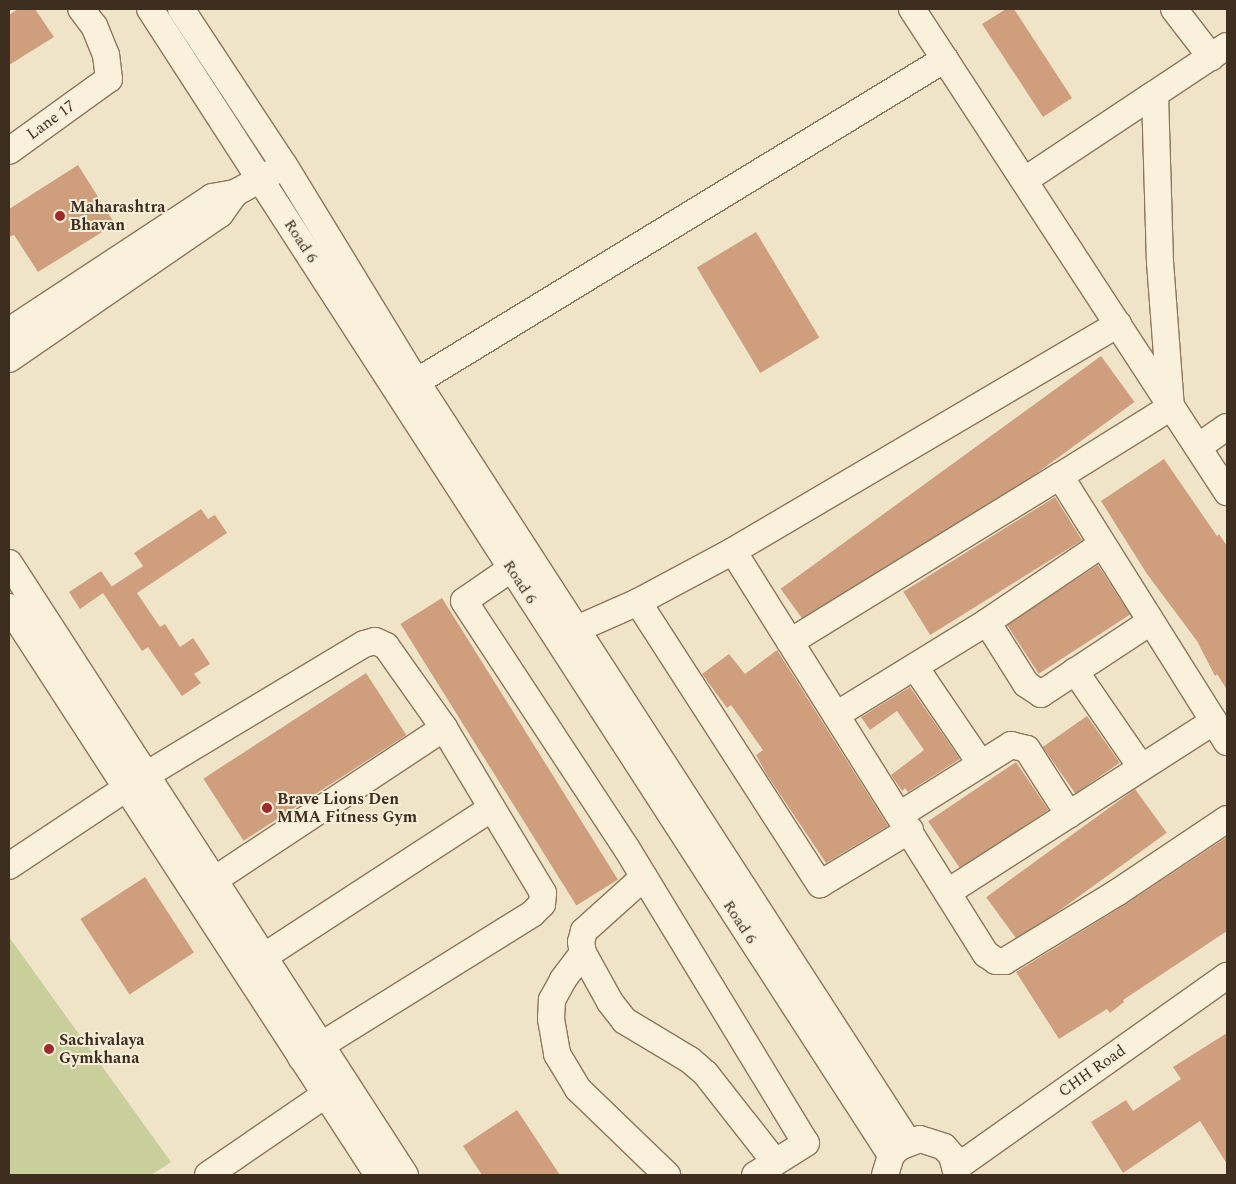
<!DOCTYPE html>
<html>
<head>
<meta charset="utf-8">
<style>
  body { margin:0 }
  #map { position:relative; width:1236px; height:1184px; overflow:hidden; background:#f0e4c8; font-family:Spectral,serif }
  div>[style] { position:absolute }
  .green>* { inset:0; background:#c9cf9b }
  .building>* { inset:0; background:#cf9f7d; transform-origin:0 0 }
  .roads { filter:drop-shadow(1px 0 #8d765c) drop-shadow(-1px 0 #8d765c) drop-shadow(0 1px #8d765c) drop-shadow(0 -1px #8d765c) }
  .minor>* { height:26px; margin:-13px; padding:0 13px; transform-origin:13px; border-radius:13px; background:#faf1dc }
  .dots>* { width:14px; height:14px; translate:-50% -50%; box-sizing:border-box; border:2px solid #f7eed8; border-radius:50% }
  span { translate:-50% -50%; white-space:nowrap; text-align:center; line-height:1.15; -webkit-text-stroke:4px #f7eed8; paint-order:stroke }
  .street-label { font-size:16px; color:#3d2e20 }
  .poi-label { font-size:16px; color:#3d2e20; font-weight:700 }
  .left { translate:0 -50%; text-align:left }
  .frame { position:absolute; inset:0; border:10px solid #3d2e20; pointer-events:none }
</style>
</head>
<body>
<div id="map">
  <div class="green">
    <div style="clip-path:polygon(9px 937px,171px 1162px,151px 1175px,9px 1175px)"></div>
  </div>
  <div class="building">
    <div style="clip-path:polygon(18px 9px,35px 9px,54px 37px,9px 65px,9px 15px)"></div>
    <div style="clip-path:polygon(1006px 9px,1014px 9px,1072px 98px,1043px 117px,982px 24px)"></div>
    <div style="clip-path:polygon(78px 165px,115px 224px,38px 272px,14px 235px,9px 237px,9px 209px)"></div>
    <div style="left:756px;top:232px;width:123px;height:69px;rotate:59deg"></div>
    <div style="left:1101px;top:356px;width:57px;height:396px;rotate:54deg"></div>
    <div style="clip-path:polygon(1164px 459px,1217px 536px,1219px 534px,1227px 546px,1227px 690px,1217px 674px,1215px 676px,1197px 641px,1147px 574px,1101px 501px)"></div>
    <div style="left:1055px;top:497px;width:51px;height:179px;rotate:58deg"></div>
    <div style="clip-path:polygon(201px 509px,208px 519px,215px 515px,227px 533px,137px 593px,160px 627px,165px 624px,180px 647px,193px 638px,210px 664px,194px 674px,201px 683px,182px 696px,148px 647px,142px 651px,103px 593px,80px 609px,69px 592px,101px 571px,112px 587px,105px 591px,143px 566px,134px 553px)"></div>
    <div style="left:1098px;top:565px;width:59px;height:109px;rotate:57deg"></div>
    <div style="left:442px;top:598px;width:332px;height:49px;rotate:58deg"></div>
    <div style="clip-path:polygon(777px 650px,888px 826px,826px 863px,767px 775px,756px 755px,763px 750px,731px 705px,727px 708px,702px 674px,729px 654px,745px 674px)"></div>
    <div style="left:366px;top:673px;width:74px;height:194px;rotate:57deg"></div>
    <div style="clip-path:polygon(910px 687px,960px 759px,908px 792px,905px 788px,902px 791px,891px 775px,924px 750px,897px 711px,870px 730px,861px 717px)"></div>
    <div style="left:1087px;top:716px;width:57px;height:54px;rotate:55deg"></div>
    <div style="left:1016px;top:762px;width:58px;height:106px;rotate:56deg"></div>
    <div style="left:1135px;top:789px;width:54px;height:184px;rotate:54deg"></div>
    <div style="clip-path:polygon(1227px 837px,1227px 931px,1123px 1000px,1124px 1002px,1110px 1013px,1107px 1009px,1059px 1039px,1016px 972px,1126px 904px)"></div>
    <div style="left:145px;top:877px;width:90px;height:77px;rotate:57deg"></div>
    <div style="clip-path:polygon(1227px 1033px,1227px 1164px,1200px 1121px,1123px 1173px,1091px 1122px,1126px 1100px,1133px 1111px,1181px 1079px,1173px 1067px)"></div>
    <div style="clip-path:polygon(517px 1110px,560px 1175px,482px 1175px,463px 1146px)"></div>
  </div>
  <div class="roads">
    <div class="minor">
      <div style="left:150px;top:9px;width:1365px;rotate:57.11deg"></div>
      <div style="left:181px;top:9px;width:187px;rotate:56.6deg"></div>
      <div style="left:284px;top:165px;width:253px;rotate:58.6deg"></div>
      <div style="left:416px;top:381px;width:906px;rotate:57.12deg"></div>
      <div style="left:912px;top:9px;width:577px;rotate:56.89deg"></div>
      <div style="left:1174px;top:9px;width:61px;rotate:52.4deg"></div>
      <div style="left:1155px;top:94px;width:168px;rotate:88.3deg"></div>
      <div style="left:1160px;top:262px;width:145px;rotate:85.7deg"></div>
      <div style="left:1171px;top:407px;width:131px;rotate:148.1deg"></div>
      <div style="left:1060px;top:476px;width:314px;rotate:57.9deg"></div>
      <div style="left:9px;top:151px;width:123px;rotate:-35.8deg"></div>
      <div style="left:109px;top:79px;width:24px;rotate:-97deg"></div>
      <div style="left:106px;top:55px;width:31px;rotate:-112deg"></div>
      <div style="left:94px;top:26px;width:21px;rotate:-127deg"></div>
      <div style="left:1025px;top:180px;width:242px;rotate:-33.6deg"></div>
      <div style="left:9px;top:331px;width:243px;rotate:-33.4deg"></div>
      <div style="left:212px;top:197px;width:23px;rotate:-10deg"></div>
      <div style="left:235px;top:193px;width:48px;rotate:-28.7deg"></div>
      <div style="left:9px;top:359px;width:256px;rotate:-34.5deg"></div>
      <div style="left:220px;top:214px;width:26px;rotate:-54deg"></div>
      <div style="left:403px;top:390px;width:635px;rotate:-31.41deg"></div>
      <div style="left:1198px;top:447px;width:35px;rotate:-35deg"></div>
      <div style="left:733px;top:551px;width:476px;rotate:57.9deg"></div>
      <div style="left:986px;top:954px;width:12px;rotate:35deg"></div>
      <div style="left:996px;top:961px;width:9px"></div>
      <div style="left:1005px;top:961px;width:132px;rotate:-31.4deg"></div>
      <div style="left:1118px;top:892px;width:131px;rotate:-33.8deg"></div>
      <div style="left:9px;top:563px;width:729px;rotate:57.09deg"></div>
      <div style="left:512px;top:568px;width:58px;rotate:145.5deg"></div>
      <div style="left:464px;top:601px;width:297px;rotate:56.7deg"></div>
      <div style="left:627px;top:849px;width:344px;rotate:58.7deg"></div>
      <div style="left:806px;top:1143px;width:60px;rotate:147.9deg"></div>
      <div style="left:638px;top:602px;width:336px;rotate:57.2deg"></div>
      <div style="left:820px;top:884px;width:105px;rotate:-31deg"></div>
      <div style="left:9px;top:607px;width:677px;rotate:56.99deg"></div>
      <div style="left:987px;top:622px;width:73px;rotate:57.8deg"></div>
      <div style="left:1026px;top:684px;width:18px;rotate:34deg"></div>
      <div style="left:1041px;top:694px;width:131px;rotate:-33.4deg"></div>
      <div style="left:577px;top:629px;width:67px;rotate:-23.9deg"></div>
      <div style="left:638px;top:602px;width:108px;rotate:-28.2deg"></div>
      <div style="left:733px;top:551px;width:447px;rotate:-30.5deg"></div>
      <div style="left:790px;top:642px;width:317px;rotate:-31.6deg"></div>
      <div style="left:915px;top:667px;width:117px;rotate:55.8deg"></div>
      <div style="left:1075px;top:671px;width:116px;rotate:55.5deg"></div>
      <div style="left:836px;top:715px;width:177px;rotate:-31.6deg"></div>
      <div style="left:987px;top:622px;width:138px;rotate:-34deg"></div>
      <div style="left:901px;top:814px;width:130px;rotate:-32.1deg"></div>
      <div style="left:1011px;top:745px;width:16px;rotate:14deg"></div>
      <div style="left:1027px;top:749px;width:78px;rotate:57.5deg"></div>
      <div style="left:9px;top:866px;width:164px;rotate:-33.6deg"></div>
      <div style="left:146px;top:775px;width:254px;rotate:-31deg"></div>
      <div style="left:364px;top:644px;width:11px;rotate:-15deg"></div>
      <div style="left:375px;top:641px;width:12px;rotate:24deg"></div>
      <div style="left:386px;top:646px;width:100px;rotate:54.7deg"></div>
      <div style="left:444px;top:728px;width:192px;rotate:59deg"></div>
      <div style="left:543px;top:893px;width:11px;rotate:95deg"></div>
      <div style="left:542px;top:904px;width:14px;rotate:135deg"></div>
      <div style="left:532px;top:914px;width:272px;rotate:148.1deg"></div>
      <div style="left:644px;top:877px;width:81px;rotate:138deg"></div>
      <div style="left:584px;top:931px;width:11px;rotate:105deg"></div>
      <div style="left:581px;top:942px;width:11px;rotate:80deg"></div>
      <div style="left:583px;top:953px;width:56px;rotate:61.1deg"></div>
      <div style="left:610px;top:1002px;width:24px;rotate:52deg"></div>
      <div style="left:625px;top:1021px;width:76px;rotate:31deg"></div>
      <div style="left:690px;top:1060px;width:21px;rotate:41deg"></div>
      <div style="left:706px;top:1074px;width:112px;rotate:51.9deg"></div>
      <div style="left:199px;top:890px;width:294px;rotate:-33.5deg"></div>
      <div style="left:948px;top:892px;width:316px;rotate:-32.7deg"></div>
      <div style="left:583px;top:953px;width:34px;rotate:127deg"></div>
      <div style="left:563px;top:980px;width:23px;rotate:119deg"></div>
      <div style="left:552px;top:1000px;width:19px;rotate:93deg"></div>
      <div style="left:551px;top:1019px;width:36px;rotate:80deg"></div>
      <div style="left:557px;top:1054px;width:41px;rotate:59deg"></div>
      <div style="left:578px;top:1089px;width:124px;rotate:44deg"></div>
      <div style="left:248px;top:967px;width:291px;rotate:-33.1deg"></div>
      <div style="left:957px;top:1167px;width:331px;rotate:-35.3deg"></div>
      <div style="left:208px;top:1175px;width:142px;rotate:-34.4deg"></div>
      <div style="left:885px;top:1175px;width:21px;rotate:-73deg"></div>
      <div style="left:891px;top:1155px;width:11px;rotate:-45deg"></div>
      <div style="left:899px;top:1147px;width:22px;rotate:-21deg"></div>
      <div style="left:920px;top:1139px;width:25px;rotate:18deg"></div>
      <div style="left:944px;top:1147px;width:12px;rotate:48deg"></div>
      <div style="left:952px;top:1156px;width:20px;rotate:75deg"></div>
    </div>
  </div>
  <div class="dots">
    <div style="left:60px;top:216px;background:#9e2a2b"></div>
    <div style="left:267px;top:808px;background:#9e2a2b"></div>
    <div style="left:49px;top:1049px;background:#9e2a2b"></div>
  </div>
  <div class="street-label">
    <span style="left:51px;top:120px;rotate:-36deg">Lane 17</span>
    <span style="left:301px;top:241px;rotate:57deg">Road 6</span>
    <span style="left:520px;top:582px;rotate:57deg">Road 6</span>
    <span style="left:740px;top:922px;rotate:57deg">Road 6</span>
    <span style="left:1092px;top:1071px;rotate:-35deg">CHH Road</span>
  </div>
  <div class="poi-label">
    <span class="left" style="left:70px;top:216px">Maharashtra<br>Bhavan</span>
    <span class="left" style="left:277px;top:808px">Brave Lions Den<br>MMA Fitness Gym</span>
    <span class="left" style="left:59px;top:1049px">Sachivalaya<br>Gymkhana</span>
  </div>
  <div class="frame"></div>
</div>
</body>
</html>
